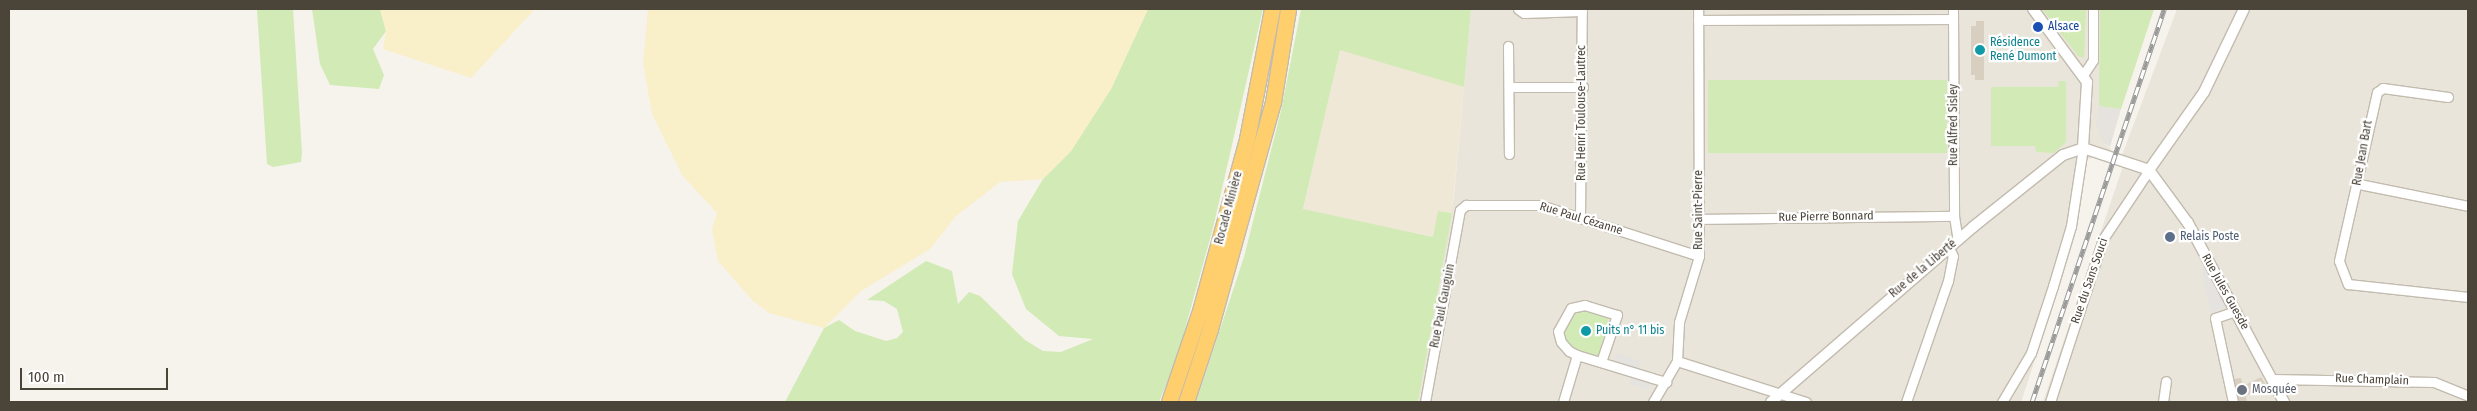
<!DOCTYPE html>
<html>
<head>
<meta charset="utf-8">
<style>
  body { margin:0 }
  #map { position:relative; width:2477px; height:411px; overflow:hidden; background:#f6f3ec; font-family:"Fira Sans Condensed",sans-serif }
  div>[style] { position:absolute }
  .residential>* { inset:0; background:#eae5da }
  .industrial>* { inset:0; background:#e6e2dd }
  .education>* { inset:0; background:#efe8d6 }
  .green>* { inset:0; background:#d2eab5; transform-origin:0 0 }
  .sand>* { inset:0; background:#f9efc9 }
  .parking>* { inset:0; background:#e5e3e0 }
  .building>* { inset:0; background:#d8cfc1 }
  .roads { filter:drop-shadow(1px 0 #c2bbae) drop-shadow(-1px 0 #c2bbae) drop-shadow(0 1px #c2bbae) drop-shadow(0 -1px #c2bbae) }
  .minor>* { height:9px; margin:-4.5px; padding:0 4.5px; transform-origin:4.5px; border-radius:4.5px; background:#fff }
  .tertiary>* { height:10px; margin:-5px; padding:0 5px; transform-origin:5px; border-radius:5px; background:#fff }
  .motorway>* { height:15px; margin:-7.5px; padding:0 7.5px; transform-origin:7.5px; border-radius:7.5px; background:#ffcf6e }
  .rail>* { height:5px; margin-top:-2.5px; transform-origin:0; background:repeating-linear-gradient(90deg,#fff 0 9px,#9a9a9a 0 18px); box-sizing:border-box; border-block:1px solid #9a9a9a }
  .dots>* { width:14px; height:14px; translate:-50% -50%; box-sizing:border-box; border:2px solid #fff; border-radius:50% }
  span { translate:-50% -50%; white-space:nowrap; text-align:center; line-height:1.15; -webkit-text-stroke:4.5px #fff; paint-order:stroke }
  .transit-label { font-size:12px; color:#164399 }
  .left { translate:0 -50%; text-align:left }
  .culture-label { font-size:12px; color:#0d838f }
  .street-label { font-size:12px; color:#4b4439 }
  .service-label { font-size:12px; color:#4e5e75 }
  .worship-label { font-size:12px; color:#5b616d }
  .frame { position:absolute; inset:0; border:10px solid #4b4439; pointer-events:none }
  .scale { position:absolute; left:20px; top:368px; width:148px; height:22px; box-sizing:border-box; border:2px solid #4b4439; border-top:0; padding-left:6px; font-size:15px; line-height:18px; white-space:nowrap; color:#4b4439; -webkit-text-stroke:4px #fff; paint-order:stroke }
</style>
</head>
<body>
<div id="map">
  <div class="residential">
    <div style="clip-path:polygon(1471px 9px,2154px 9px,2121px 109px,2099px 106px,2103px 143px,2111px 149px,2107px 160px,2095px 157px,2084px 160px,2075px 225px,2061px 281px,2021px 402px,1418px 402px,1454px 197px)"></div>
    <div style="clip-path:polygon(2177px 9px,2468px 9px,2468px 402px,2043px 402px,2123px 166px,2119px 163px)"></div>
  </div>
  <div class="industrial">
    <div style="clip-path:polygon(2099px 106px,2121px 109px,2110px 147px,2103px 143px,2096px 124px)"></div>
  </div>
  <div class="education">
    <div style="clip-path:polygon(1340px 49px,1464px 87px,1452px 213px,1438px 211px,1434px 237px,1303px 210px)"></div>
  </div>
  <div class="green">
    <div style="clip-path:polygon(257px 9px,293px 9px,302px 153px,301px 162px,273px 167px,267px 164px)"></div>
    <div style="clip-path:polygon(312px 9px,380px 9px,386px 31px,373px 49px,384px 75px,379px 89px,330px 85px,320px 64px)"></div>
    <div style="clip-path:polygon(1148px 9px,1263px 9px,1213px 228px,1177px 358px,1159px 402px,785px 402px,824px 328px,839px 320px,855px 331px,886px 341px,897px 338px,903px 332px,897px 309px,884px 301px,867px 300px,926px 261px,952px 271px,958px 304px,969px 292px,980px 296px,1025px 340px,1043px 351px,1061px 352px,1093px 339px,1059px 336px,1026px 309px,1012px 274px,1018px 221px,1043px 179px,1071px 151px,1111px 89px)"></div>
    <div style="clip-path:polygon(1301px 9px,1471px 9px,1464px 87px,1340px 50px,1303px 209px,1433px 237px,1438px 211px,1452px 213px,1418px 402px,1196px 402px,1244px 257px,1281px 111px)"></div>
    <div style="clip-path:polygon(2042px 9px,2086px 9px,2084px 57px,2079px 57px)"></div>
    <div style="clip-path:polygon(2100px 9px,2154px 9px,2121px 109px,2099px 106px)"></div>
    <div style="left:1947px;top:80px;width:73px;height:239px;rotate:90deg"></div>
    <div style="clip-path:polygon(2059px 81px,2066px 81px,2066px 142px,2054px 153px,2036px 152px,2035px 146px,1991px 146px,1991px 87px,2058px 87px)"></div>
    <div style="clip-path:polygon(1582px 309px,1609px 317px,1598px 357px,1573px 348px,1564px 338px,1563px 326px,1569px 315px)"></div>
  </div>
  <div class="sand">
    <div style="clip-path:polygon(380px 9px,535px 9px,471px 78px,383px 49px,386px 31px)"></div>
    <div style="clip-path:polygon(648px 9px,1148px 9px,1111px 89px,1071px 151px,1043px 179px,1000px 182px,956px 216px,930px 249px,861px 291px,824px 328px,769px 313px,753px 301px,718px 261px,712px 229px,717px 213px,682px 175px,652px 114px,643px 63px)"></div>
  </div>
  <div class="parking">
    <div style="clip-path:polygon(2205px 267px,2226px 307px,2211px 313px,2201px 269px)"></div>
    <div style="clip-path:polygon(1616px 353px,1641px 361px,1637px 373px,1652px 378px,1648px 390px,1629px 384px,1633px 372px,1612px 365px)"></div>
  </div>
  <div class="building">
    <div style="clip-path:polygon(1976px 21px,1984px 21px,1984px 80px,1975px 80px,1975px 75px,1971px 75px,1971px 26px,1976px 26px)"></div>
    <div style="clip-path:polygon(2261px 377px,2266px 385px,2246px 396px,2247px 402px,2239px 402px,2234px 379px,2241px 378px,2243px 386px)"></div>
  </div>
  <div class="roads">
    <div class="minor">
      <div style="left:1518px;top:9px;width:7px;rotate:34deg"></div>
      <div style="left:1524px;top:13px;width:58px;rotate:-2deg"></div>
      <div style="left:1953px;top:9px;width:207px;rotate:89.7deg"></div>
      <div style="left:1954px;top:216px;width:24px;rotate:81deg"></div>
      <div style="left:1698px;top:20px;width:255px;rotate:-0.2deg"></div>
      <div style="left:1508px;top:46px;width:108px;rotate:89.5deg"></div>
      <div style="left:2083px;top:75px;width:18px;rotate:-56deg"></div>
      <div style="left:2093px;top:60px;width:51px;rotate:-90deg"></div>
      <div style="left:1509px;top:87px;width:74px"></div>
      <div style="left:2448px;top:97px;width:66px;rotate:-172.1deg"></div>
      <div style="left:2383px;top:88px;width:7px;rotate:146deg"></div>
      <div style="left:2377px;top:92px;width:173px;rotate:102.7deg"></div>
      <div style="left:2339px;top:261px;width:25px;rotate:69deg"></div>
      <div style="left:2348px;top:284px;width:121px;rotate:6.2deg"></div>
      <div style="left:2359px;top:184px;width:111px;rotate:11.4deg"></div>
      <div style="left:1580px;top:218px;width:209px;rotate:-89.5deg"></div>
      <div style="left:1699px;top:219px;width:255px;rotate:-0.7deg"></div>
      <div style="left:1677px;top:361px;width:135px;rotate:17.6deg"></div>
      <div style="left:1601px;top:362px;width:50px;rotate:-71.2deg"></div>
      <div style="left:1617px;top:315px;width:34px;rotate:-163deg"></div>
      <div style="left:1585px;top:305px;width:14px;rotate:168deg"></div>
      <div style="left:1571px;top:308px;width:26px;rotate:119deg"></div>
      <div style="left:1558px;top:331px;width:11px;rotate:75deg"></div>
      <div style="left:1561px;top:342px;width:12px;rotate:48deg"></div>
      <div style="left:1569px;top:351px;width:9px;rotate:27deg"></div>
      <div style="left:1577px;top:355px;width:78px;rotate:17deg"></div>
      <div style="left:1652px;top:378px;width:15px;rotate:16deg"></div>
      <div style="left:2272px;top:379px;width:162px;rotate:1.1deg"></div>
      <div style="left:2434px;top:382px;width:37px;rotate:22deg"></div>
      <div style="left:1425px;top:402px;width:195px;rotate:-79.7deg"></div>
      <div style="left:1460px;top:210px;width:8px;rotate:-40deg"></div>
      <div style="left:1466px;top:205px;width:74px"></div>
      <div style="left:1540px;top:205px;width:167px;rotate:17.8deg"></div>
      <div style="left:1563px;top:402px;width:49px;rotate:-73.4deg"></div>
      <div style="left:1653px;top:402px;width:48px;rotate:-59.7deg"></div>
      <div style="left:1677px;top:361px;width:39px;rotate:-87deg"></div>
      <div style="left:1679px;top:322px;width:69px;rotate:-73.1deg"></div>
      <div style="left:1699px;top:256px;width:247px;rotate:-90.2deg"></div>
      <div style="left:1906px;top:402px;width:128px;rotate:-70.9deg"></div>
      <div style="left:1948px;top:281px;width:25px;rotate:-79deg"></div>
      <div style="left:1953px;top:256px;width:9px;rotate:-117deg"></div>
      <div style="left:2002px;top:402px;width:57px;rotate:-59.4deg"></div>
      <div style="left:2031px;top:353px;width:71px;rotate:-71.8deg"></div>
      <div style="left:2053px;top:286px;width:63px;rotate:-73.3deg"></div>
      <div style="left:2071px;top:226px;width:79px;rotate:-81.3deg"></div>
      <div style="left:2050px;top:402px;width:171px;rotate:-72deg"></div>
      <div style="left:2103px;top:239px;width:83px;rotate:-56.3deg"></div>
      <div style="left:2163px;top:402px;width:21px;rotate:-82deg"></div>
      <div style="left:2233px;top:402px;width:86px;rotate:-102.1deg"></div>
      <div style="left:2215px;top:318px;width:21px;rotate:-19deg"></div>
    </div>
    <div class="tertiary">
      <div style="left:2033px;top:9px;width:91px;rotate:53.5deg"></div>
      <div style="left:2087px;top:82px;width:66px;rotate:93.5deg"></div>
      <div style="left:2149px;top:170px;width:95px;rotate:-54.8deg"></div>
      <div style="left:2204px;top:92px;width:92px;rotate:-64.3deg"></div>
      <div style="left:1771px;top:402px;width:267px;rotate:-40.9deg"></div>
      <div style="left:1973px;top:227px;width:115px;rotate:-38.7deg"></div>
      <div style="left:2063px;top:155px;width:21px;rotate:-19deg"></div>
      <div style="left:2083px;top:148px;width:70px;rotate:18.4deg"></div>
      <div style="left:2149px;top:170px;width:66px;rotate:53.7deg"></div>
      <div style="left:2188px;top:223px;width:203px;rotate:61.8deg"></div>
    </div>
    <div class="motorway">
      <div style="left:1169px;top:402px;width:96px;rotate:-71.2deg"></div>
      <div style="left:1200px;top:311px;width:178px;rotate:-74.7deg"></div>
      <div style="left:1247px;top:139px;width:132px;rotate:-79.1deg"></div>
      <div style="left:1186px;top:402px;width:77px;rotate:-71.8deg"></div>
      <div style="left:1210px;top:329px;width:236px;rotate:-74.5deg"></div>
      <div style="left:1273px;top:102px;width:94px;rotate:-80.8deg"></div>
    </div>
  </div>
  <div class="rail">
    <div style="left:2032px;top:402px;width:415px;rotate:-71.4deg"></div>
  </div>
  <div class="dots">
    <div style="left:2038px;top:27px;background:#1a4fb4"></div>
    <div style="left:1980px;top:50px;background:#0f9aa8"></div>
    <div style="left:2170px;top:237px;background:#5c6f8a"></div>
    <div style="left:1586px;top:331px;background:#0f9aa8"></div>
    <div style="left:2242px;top:390px;background:#6b7280"></div>
  </div>
  <div class="transit-label">
    <span class="left" style="left:2048px;top:27px">Alsace</span>
  </div>
  <div class="culture-label">
    <span class="left" style="left:1990px;top:50px">Résidence<br>René Dumont</span>
    <span class="left" style="left:1596px;top:331px">Puits n° 11 bis</span>
  </div>
  <div class="street-label">
    <span style="left:1582px;top:113px;rotate:-90deg">Rue Henri Toulouse-Lautrec</span>
    <span style="left:1954px;top:125px;rotate:-90deg">Rue Alfred Sisley</span>
    <span style="left:2363px;top:153px;rotate:-80deg">Rue Jean Bart</span>
    <span style="left:1229px;top:208px;rotate:-75deg">Rocade Minière</span>
    <span style="left:1699px;top:210px;rotate:-90deg">Rue Saint-Pierre</span>
    <span style="left:1826px;top:217px;rotate:-1deg">Rue Pierre Bonnard</span>
    <span style="left:1581px;top:219px;rotate:17deg">Rue Paul Cézanne</span>
    <span style="left:1923px;top:269px;rotate:-40deg">Rue de la Liberté</span>
    <span style="left:2090px;top:281px;rotate:-71deg">Rue du Sans Souci</span>
    <span style="left:2225px;top:292px;rotate:61deg">Rue Jules Guesde</span>
    <span style="left:1443px;top:306px;rotate:-79deg">Rue Paul Gauguin</span>
    <span style="left:2372px;top:380px;rotate:2deg">Rue Champlain</span>
  </div>
  <div class="service-label">
    <span class="left" style="left:2180px;top:237px">Relais Poste</span>
  </div>
  <div class="worship-label">
    <span class="left" style="left:2252px;top:390px">Mosquée</span>
  </div>
  <div class="frame"></div>
  <div class="scale">100 m</div>
</div>
</body>
</html>
